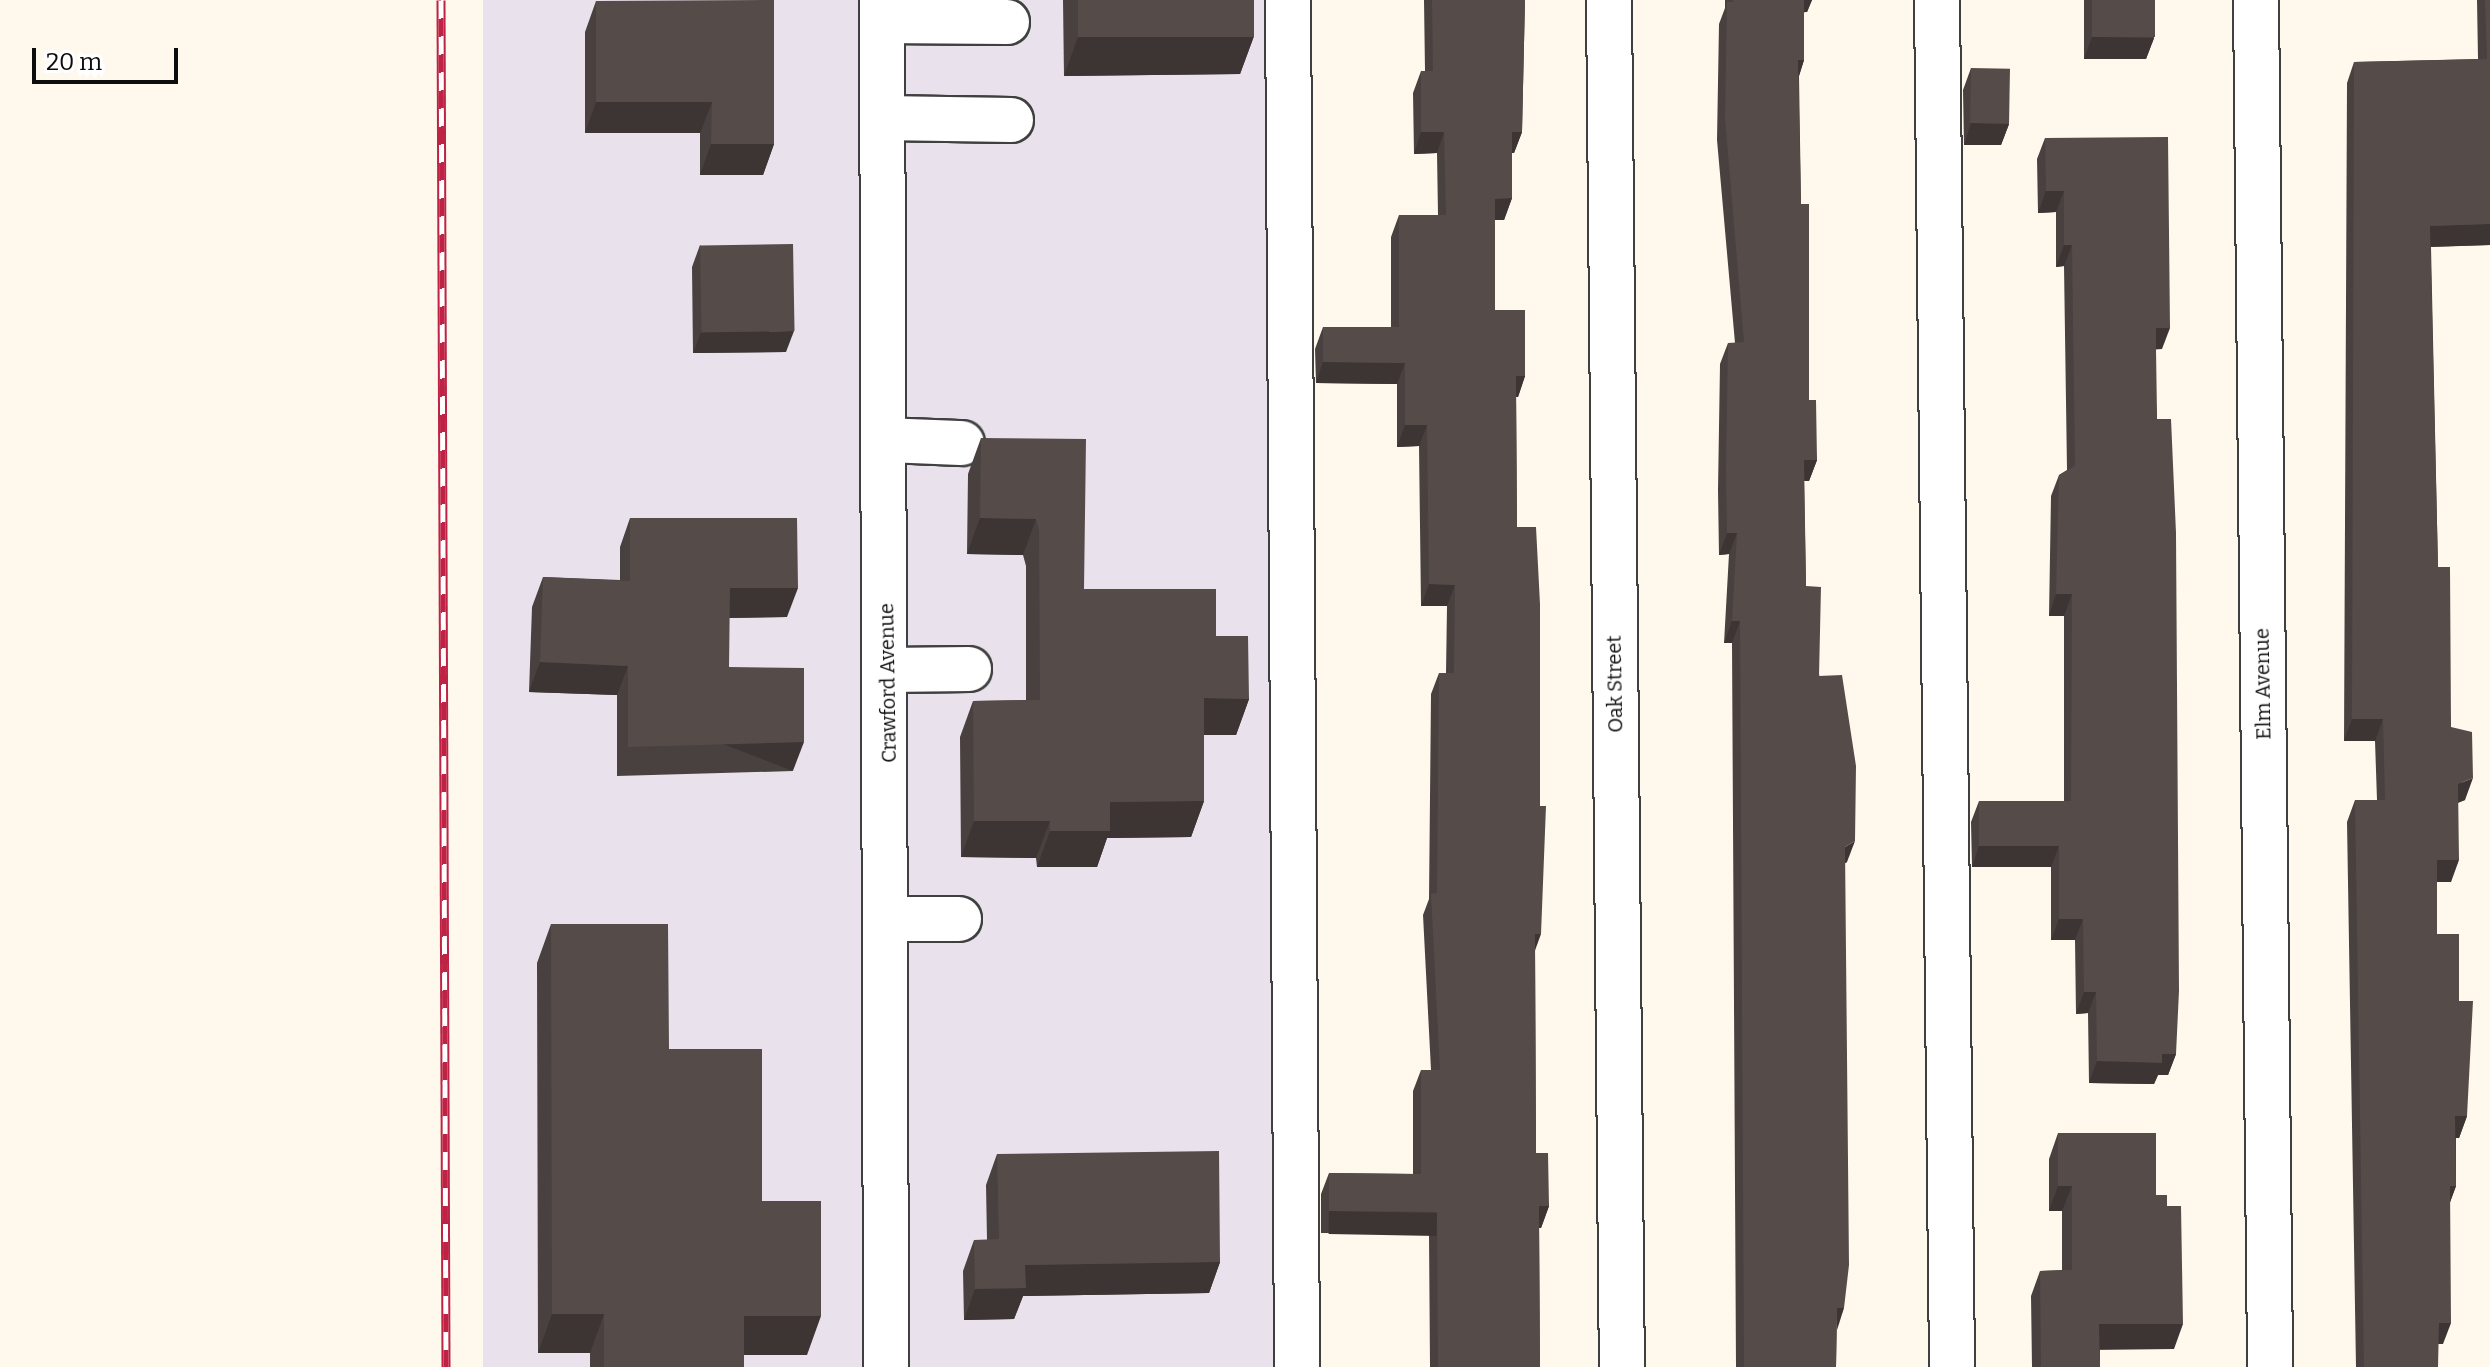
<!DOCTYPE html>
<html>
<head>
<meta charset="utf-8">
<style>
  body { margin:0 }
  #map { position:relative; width:2490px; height:1367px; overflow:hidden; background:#fff8ec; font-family:Bitter,serif }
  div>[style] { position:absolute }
  .industrial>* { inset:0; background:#e9e1ec; transform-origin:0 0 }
  .roads { filter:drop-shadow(2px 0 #404040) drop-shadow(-2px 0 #404040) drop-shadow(0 2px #404040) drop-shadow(0 -2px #404040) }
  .minor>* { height:44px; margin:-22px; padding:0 22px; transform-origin:22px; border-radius:22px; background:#fff }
  .rail>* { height:9px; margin-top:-4.5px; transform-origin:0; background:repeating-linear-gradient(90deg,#fff 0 18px,#be2346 0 36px); box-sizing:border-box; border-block:2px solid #be2346 }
  .wall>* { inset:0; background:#49413f }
  .shaded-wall>* { inset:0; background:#3c3533; transform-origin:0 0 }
  .building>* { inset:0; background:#554c49; transform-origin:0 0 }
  span { translate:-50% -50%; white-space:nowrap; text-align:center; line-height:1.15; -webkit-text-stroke:8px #fff; paint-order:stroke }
  .street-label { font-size:20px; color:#0d0d0d }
  .scale { position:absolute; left:32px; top:48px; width:146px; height:36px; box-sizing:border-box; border:4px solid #0d0d0d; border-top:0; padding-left:10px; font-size:24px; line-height:28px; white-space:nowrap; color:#0d0d0d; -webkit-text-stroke:6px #fff; paint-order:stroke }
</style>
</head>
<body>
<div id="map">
  <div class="industrial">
    <div style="left:483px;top:0;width:804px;height:1367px"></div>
  </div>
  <div class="roads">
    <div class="minor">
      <div style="left:882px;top:0;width:1367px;rotate:89.83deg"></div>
      <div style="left:1288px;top:0;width:1367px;rotate:89.62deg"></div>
      <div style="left:1609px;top:0;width:1367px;rotate:89.46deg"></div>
      <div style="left:1937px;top:0;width:1367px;rotate:89.37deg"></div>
      <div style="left:2256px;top:0;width:1367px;rotate:89.41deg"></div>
      <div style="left:882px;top:21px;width:125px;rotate:0.5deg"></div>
      <div style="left:883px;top:118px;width:128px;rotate:0.9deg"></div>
      <div style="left:886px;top:440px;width:76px;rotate:2.3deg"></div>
      <div style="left:888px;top:670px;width:81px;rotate:-0.7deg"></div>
      <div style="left:890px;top:919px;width:69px"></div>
    </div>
  </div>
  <div class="rail">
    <div style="left:441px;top:0;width:1367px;rotate:89.79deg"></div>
  </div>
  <div class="wall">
    <div style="clip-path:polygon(1063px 0,1254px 0,1254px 36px,1240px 74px,1064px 76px)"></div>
    <div style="clip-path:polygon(1424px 0,1525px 0,1522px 132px,1514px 153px,1512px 153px,1512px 198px,1504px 220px,1495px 220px,1495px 310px,1525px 376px,1518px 397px,1516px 397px,1517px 527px,1535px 951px,1536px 1153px,1549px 1206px,1541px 1228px,1539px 1228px,1540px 1367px,1430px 1367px,1429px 1234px,1321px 1233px,1321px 1194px,1329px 1173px,1413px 1174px,1413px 1091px,1421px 1070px,1431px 1070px,1423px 915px,1429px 899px,1431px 694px,1439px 673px,1446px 673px,1447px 606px,1421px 606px,1419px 446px,1397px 447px,1397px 384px,1316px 383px,1315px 349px,1323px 327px,1391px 327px,1391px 237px,1399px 215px,1438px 215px,1437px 153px,1414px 154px,1413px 93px,1421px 71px,1425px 71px)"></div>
    <div style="clip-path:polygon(1725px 0,1812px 0,1807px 12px,1804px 12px,1804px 60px,1799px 76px,1801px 204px,1809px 400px,1817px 460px,1809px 481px,1804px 481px,1806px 586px,1847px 862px,1845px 863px,1836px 1367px,1736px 1367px,1732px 643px,1724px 643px,1729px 554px,1719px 555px,1718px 490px,1720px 364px,1728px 343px,1735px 343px,1717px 140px,1719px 24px,1725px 8px)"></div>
    <div style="clip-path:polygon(2084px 0,2155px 0,2154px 38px,2146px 59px,2084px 59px)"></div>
    <div style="clip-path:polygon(2477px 0,2490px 0,2490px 245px,2431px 247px,2438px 567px,2451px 727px,2465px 800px,2458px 803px,2451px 882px,2437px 882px,2437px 934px,2459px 1001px,2467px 1116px,2459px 1138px,2456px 1138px,2456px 1186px,2450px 1202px,2443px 1344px,2438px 1344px,2438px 1367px,2356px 1367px,2347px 822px,2355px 800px,2377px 800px,2375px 741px,2344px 741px,2347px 83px,2354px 62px,2478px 59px)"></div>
    <div style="clip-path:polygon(596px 1px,774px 144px,763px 175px,700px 175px,700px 133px,585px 133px,585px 32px)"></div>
    <div style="clip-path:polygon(1971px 68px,2009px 124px,2001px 145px,1964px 145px,1963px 90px)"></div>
    <div style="clip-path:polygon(2045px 138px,2162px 349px,2156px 349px,2157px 419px,2176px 1054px,2168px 1075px,2158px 1075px,2154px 1084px,2089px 1083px,2088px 1013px,2076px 1014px,2075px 940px,2051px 940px,2051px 867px,1972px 867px,1971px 822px,1979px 801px,2064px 801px,2064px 616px,2049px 616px,2051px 496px,2059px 475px,2067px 470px,2064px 266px,2056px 267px,2056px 212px,2038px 213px,2037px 159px)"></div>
    <div style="clip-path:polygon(700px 245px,786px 352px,693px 353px,692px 267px)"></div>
    <div style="clip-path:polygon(981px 438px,1084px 589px,1216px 636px,1249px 699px,1236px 735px,1204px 735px,1204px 801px,1191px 837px,1107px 838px,1097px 867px,1037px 867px,1036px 858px,961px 857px,960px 737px,973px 701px,1026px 700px,1026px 566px,1023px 555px,967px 554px,968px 474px)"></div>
    <div style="clip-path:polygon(630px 518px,787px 617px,729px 618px,729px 667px,793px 771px,617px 776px,617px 695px,529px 692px,532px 607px,543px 577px,620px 580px,620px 547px)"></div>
    <div style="clip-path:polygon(551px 924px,669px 1049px,762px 1201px,807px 1355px,744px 1355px,744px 1367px,590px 1367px,590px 1353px,538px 1353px,537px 963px)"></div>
    <div style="clip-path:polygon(2058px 1133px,2156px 1195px,2174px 1349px,2100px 1349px,2100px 1367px,2032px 1367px,2031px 1296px,2040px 1271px,2062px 1270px,2062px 1211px,2049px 1211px,2049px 1159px)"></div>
    <div style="clip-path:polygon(997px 1154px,1220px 1262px,1209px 1293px,1023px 1296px,1014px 1319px,964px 1320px,963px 1271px,974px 1240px,987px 1240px,986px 1185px)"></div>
  </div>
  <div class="shaded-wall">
    <div style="clip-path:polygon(1801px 0,1812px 0,1807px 12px,1796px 13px)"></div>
    <div style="clip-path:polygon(1254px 36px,1240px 74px,1064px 76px,1078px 37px)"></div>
    <div style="clip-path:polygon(2092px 37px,2154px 38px,2146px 59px,2084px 59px)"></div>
    <div style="clip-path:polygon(1798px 60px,1804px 60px,1797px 82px)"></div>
    <div style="clip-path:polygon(596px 102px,712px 102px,700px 133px,585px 133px)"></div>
    <div style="clip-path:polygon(1971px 123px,2009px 124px,2001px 145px,1964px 145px)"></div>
    <div style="clip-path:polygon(1421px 132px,1444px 132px,1437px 153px,1414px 154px)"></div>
    <div style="clip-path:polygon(1512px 132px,1522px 132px,1514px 153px,1504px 153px)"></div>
    <div style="clip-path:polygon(711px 144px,774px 144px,763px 175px,700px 175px)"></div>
    <div style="clip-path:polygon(2046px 191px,2064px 191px,2056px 212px,2038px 213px)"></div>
    <div style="clip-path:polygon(1512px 198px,1504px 220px,1487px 220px,1495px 199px)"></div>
    <div style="clip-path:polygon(2490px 224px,2490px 245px,2422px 247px,2430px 226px)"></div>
    <div style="clip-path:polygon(2064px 245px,2072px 245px,2064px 266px,2056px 267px)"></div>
    <div style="clip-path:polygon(2156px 328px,2170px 328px,2162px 349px,2148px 350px)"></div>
    <div style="clip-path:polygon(794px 331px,786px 352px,693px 353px,701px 332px)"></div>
    <div style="clip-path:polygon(1323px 362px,1405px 363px,1397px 384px,1316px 383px)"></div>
    <div style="clip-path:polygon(1516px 376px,1525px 376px,1518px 397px,1508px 397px)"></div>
    <div style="clip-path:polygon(1405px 425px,1427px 425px,1419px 446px,1397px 447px)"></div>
    <div style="clip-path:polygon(1804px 460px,1817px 460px,1809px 481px,1796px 481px)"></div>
    <div style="clip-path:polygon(980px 518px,1036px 519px,1023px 555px,967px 554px)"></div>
    <div style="clip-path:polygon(1727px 533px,1737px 533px,1729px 554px,1719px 555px)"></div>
    <div style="clip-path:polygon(1429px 584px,1455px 585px,1447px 606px,1421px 606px)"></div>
    <div style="clip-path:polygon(730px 588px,798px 588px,787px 617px,719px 618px)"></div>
    <div style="clip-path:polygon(2056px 594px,2072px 594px,2064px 616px,2049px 616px)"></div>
    <div style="clip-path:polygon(1732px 621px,1740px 621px,1732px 643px,1724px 643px)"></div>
    <div style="clip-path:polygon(540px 662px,628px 666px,617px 695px,529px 692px)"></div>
    <div style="clip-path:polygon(1204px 698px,1249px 699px,1236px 735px,1191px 735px)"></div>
    <div style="clip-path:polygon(2352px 719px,2383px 719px,2375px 741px,2344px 741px)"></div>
    <div style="left:804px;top:742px;width:31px;height:176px;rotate:111deg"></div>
    <div style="clip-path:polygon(2473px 778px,2465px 800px,2450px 805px,2458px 784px)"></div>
    <div style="clip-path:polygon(1204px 801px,1191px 837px,1107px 838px,1097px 867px,1037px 867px,1050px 831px,1110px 802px)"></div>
    <div style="clip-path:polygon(974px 821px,1050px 821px,1036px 858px,961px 857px)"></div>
    <div style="clip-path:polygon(1855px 841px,1847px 862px,1837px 868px,1845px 847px)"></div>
    <div style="clip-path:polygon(1979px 846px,2059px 846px,2051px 867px,1972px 867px)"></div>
    <div style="clip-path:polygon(2437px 860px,2459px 860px,2451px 882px,2429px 882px)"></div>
    <div style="clip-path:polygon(2059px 919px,2083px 919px,2075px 940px,2051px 940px)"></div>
    <div style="clip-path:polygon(1535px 934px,1541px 934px,1533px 956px)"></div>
    <div style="clip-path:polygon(2084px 992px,2096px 992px,2088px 1013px,2076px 1014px)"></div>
    <div style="clip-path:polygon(2162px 1054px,2176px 1054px,2168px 1075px,2158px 1075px,2154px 1084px,2089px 1083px,2097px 1061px)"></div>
    <div style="clip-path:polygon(2455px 1116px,2467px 1116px,2459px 1138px,2447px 1138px)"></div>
    <div style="clip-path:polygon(2058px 1186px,2072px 1186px,2062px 1211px,2049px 1211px)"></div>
    <div style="clip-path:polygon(2450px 1186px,2456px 1186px,2448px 1208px)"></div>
    <div style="clip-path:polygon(1539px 1206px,1549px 1206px,1541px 1228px,1531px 1228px)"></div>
    <div style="left:1329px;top:1211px;width:108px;height:23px;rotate:1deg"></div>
    <div style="clip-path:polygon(1220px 1262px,1209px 1293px,1023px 1296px,1014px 1319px,964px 1320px,975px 1289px,1025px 1265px)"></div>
    <div style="clip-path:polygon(1837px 1308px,1844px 1308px,1837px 1330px)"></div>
    <div style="clip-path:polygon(552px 1314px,604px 1314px,590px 1353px,538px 1353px)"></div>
    <div style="clip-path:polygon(744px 1316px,821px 1316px,807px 1355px,730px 1355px)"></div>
    <div style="clip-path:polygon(2439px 1323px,2451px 1323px,2443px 1344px,2431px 1344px)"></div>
    <div style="clip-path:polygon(2099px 1324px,2183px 1324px,2174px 1349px,2090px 1350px)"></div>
  </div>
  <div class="building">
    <div style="clip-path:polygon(774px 0,774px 144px,711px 144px,712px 102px,596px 102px,596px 1px)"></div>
    <div style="left:1078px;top:0;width:176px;height:37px"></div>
    <div style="clip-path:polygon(1432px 0,1525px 0,1522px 132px,1512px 132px,1512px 198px,1495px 199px,1495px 310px,1525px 310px,1525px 376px,1516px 376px,1517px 527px,1536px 527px,1540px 604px,1540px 806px,1546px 806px,1541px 934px,1535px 934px,1536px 1153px,1548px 1153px,1549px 1206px,1539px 1206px,1540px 1367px,1438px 1367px,1437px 1212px,1329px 1211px,1329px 1173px,1421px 1174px,1421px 1070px,1440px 1070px,1431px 894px,1437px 893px,1439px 673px,1454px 673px,1455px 585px,1429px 584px,1427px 425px,1405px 425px,1405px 363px,1323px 362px,1323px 327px,1399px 327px,1399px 215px,1446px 215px,1444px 132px,1421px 132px,1421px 71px,1433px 71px)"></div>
    <div style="clip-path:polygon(1733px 0,1804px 0,1804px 60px,1798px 60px,1801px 204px,1809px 204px,1809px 400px,1816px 400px,1817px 460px,1804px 460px,1806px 586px,1821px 587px,1819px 676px,1842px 675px,1856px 766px,1855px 841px,1845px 847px,1849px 1265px,1844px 1308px,1837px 1308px,1836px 1367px,1744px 1367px,1740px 621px,1732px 621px,1737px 533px,1727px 533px,1726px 468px,1728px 343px,1744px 342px,1725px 118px,1727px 2px,1733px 2px)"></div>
    <div style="left:2092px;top:0;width:63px;height:37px"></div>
    <div style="clip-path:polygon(2485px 0,2490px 0,2490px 224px,2430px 226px,2438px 567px,2450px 567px,2451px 727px,2472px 732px,2473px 778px,2458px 784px,2459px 860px,2437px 860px,2437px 934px,2459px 934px,2459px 1001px,2473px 1001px,2467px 1116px,2455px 1116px,2456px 1186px,2450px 1186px,2451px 1323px,2439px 1323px,2438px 1367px,2364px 1367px,2355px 800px,2385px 800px,2383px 719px,2352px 719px,2354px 62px,2487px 59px)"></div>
    <div style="left:1971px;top:68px;width:39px;height:55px;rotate:1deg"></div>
    <div style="clip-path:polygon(2168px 137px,2170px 328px,2156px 328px,2156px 403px,2157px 419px,2171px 419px,2176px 533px,2179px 991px,2176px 1054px,2162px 1054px,2162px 1063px,2097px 1061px,2096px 992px,2084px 992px,2083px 919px,2059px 919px,2059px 846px,1979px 846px,1979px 801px,2071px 801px,2072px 594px,2056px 594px,2059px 475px,2075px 466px,2072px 245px,2064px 245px,2064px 191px,2046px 191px,2045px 138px)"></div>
    <div style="left:793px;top:244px;width:87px;height:93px;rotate:89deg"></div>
    <div style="clip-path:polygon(981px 438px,1086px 439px,1084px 589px,1216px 589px,1216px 636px,1248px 636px,1249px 699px,1204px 698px,1204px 801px,1110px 802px,1110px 831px,1050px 831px,1050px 821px,974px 821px,973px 701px,1040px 700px,1039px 530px,1036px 519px,980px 518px)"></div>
    <div style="clip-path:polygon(630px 518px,797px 518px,798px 588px,730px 588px,729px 667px,804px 668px,804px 742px,628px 747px,628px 666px,540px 662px,543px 577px,630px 581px)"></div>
    <div style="clip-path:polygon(551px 924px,668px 924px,669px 1049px,762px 1049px,762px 1201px,821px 1201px,821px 1316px,744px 1316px,744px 1367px,604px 1367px,604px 1314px,552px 1314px)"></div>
    <div style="clip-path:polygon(2058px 1133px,2156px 1133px,2156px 1195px,2167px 1195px,2167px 1206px,2181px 1206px,2183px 1324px,2099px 1324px,2100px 1367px,2041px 1367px,2040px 1271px,2072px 1270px,2072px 1186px,2058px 1186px)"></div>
    <div style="clip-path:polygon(1219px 1151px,1220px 1262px,1025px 1265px,1026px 1288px,975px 1289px,974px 1240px,999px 1239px,997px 1154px)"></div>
  </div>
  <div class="street-label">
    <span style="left:888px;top:683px;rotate:-91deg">Crawford Avenue</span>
    <span style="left:1615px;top:684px;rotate:-91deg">Oak Street</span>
    <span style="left:2263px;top:684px;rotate:-91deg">Elm Avenue</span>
  </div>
  <div class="scale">20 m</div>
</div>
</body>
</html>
